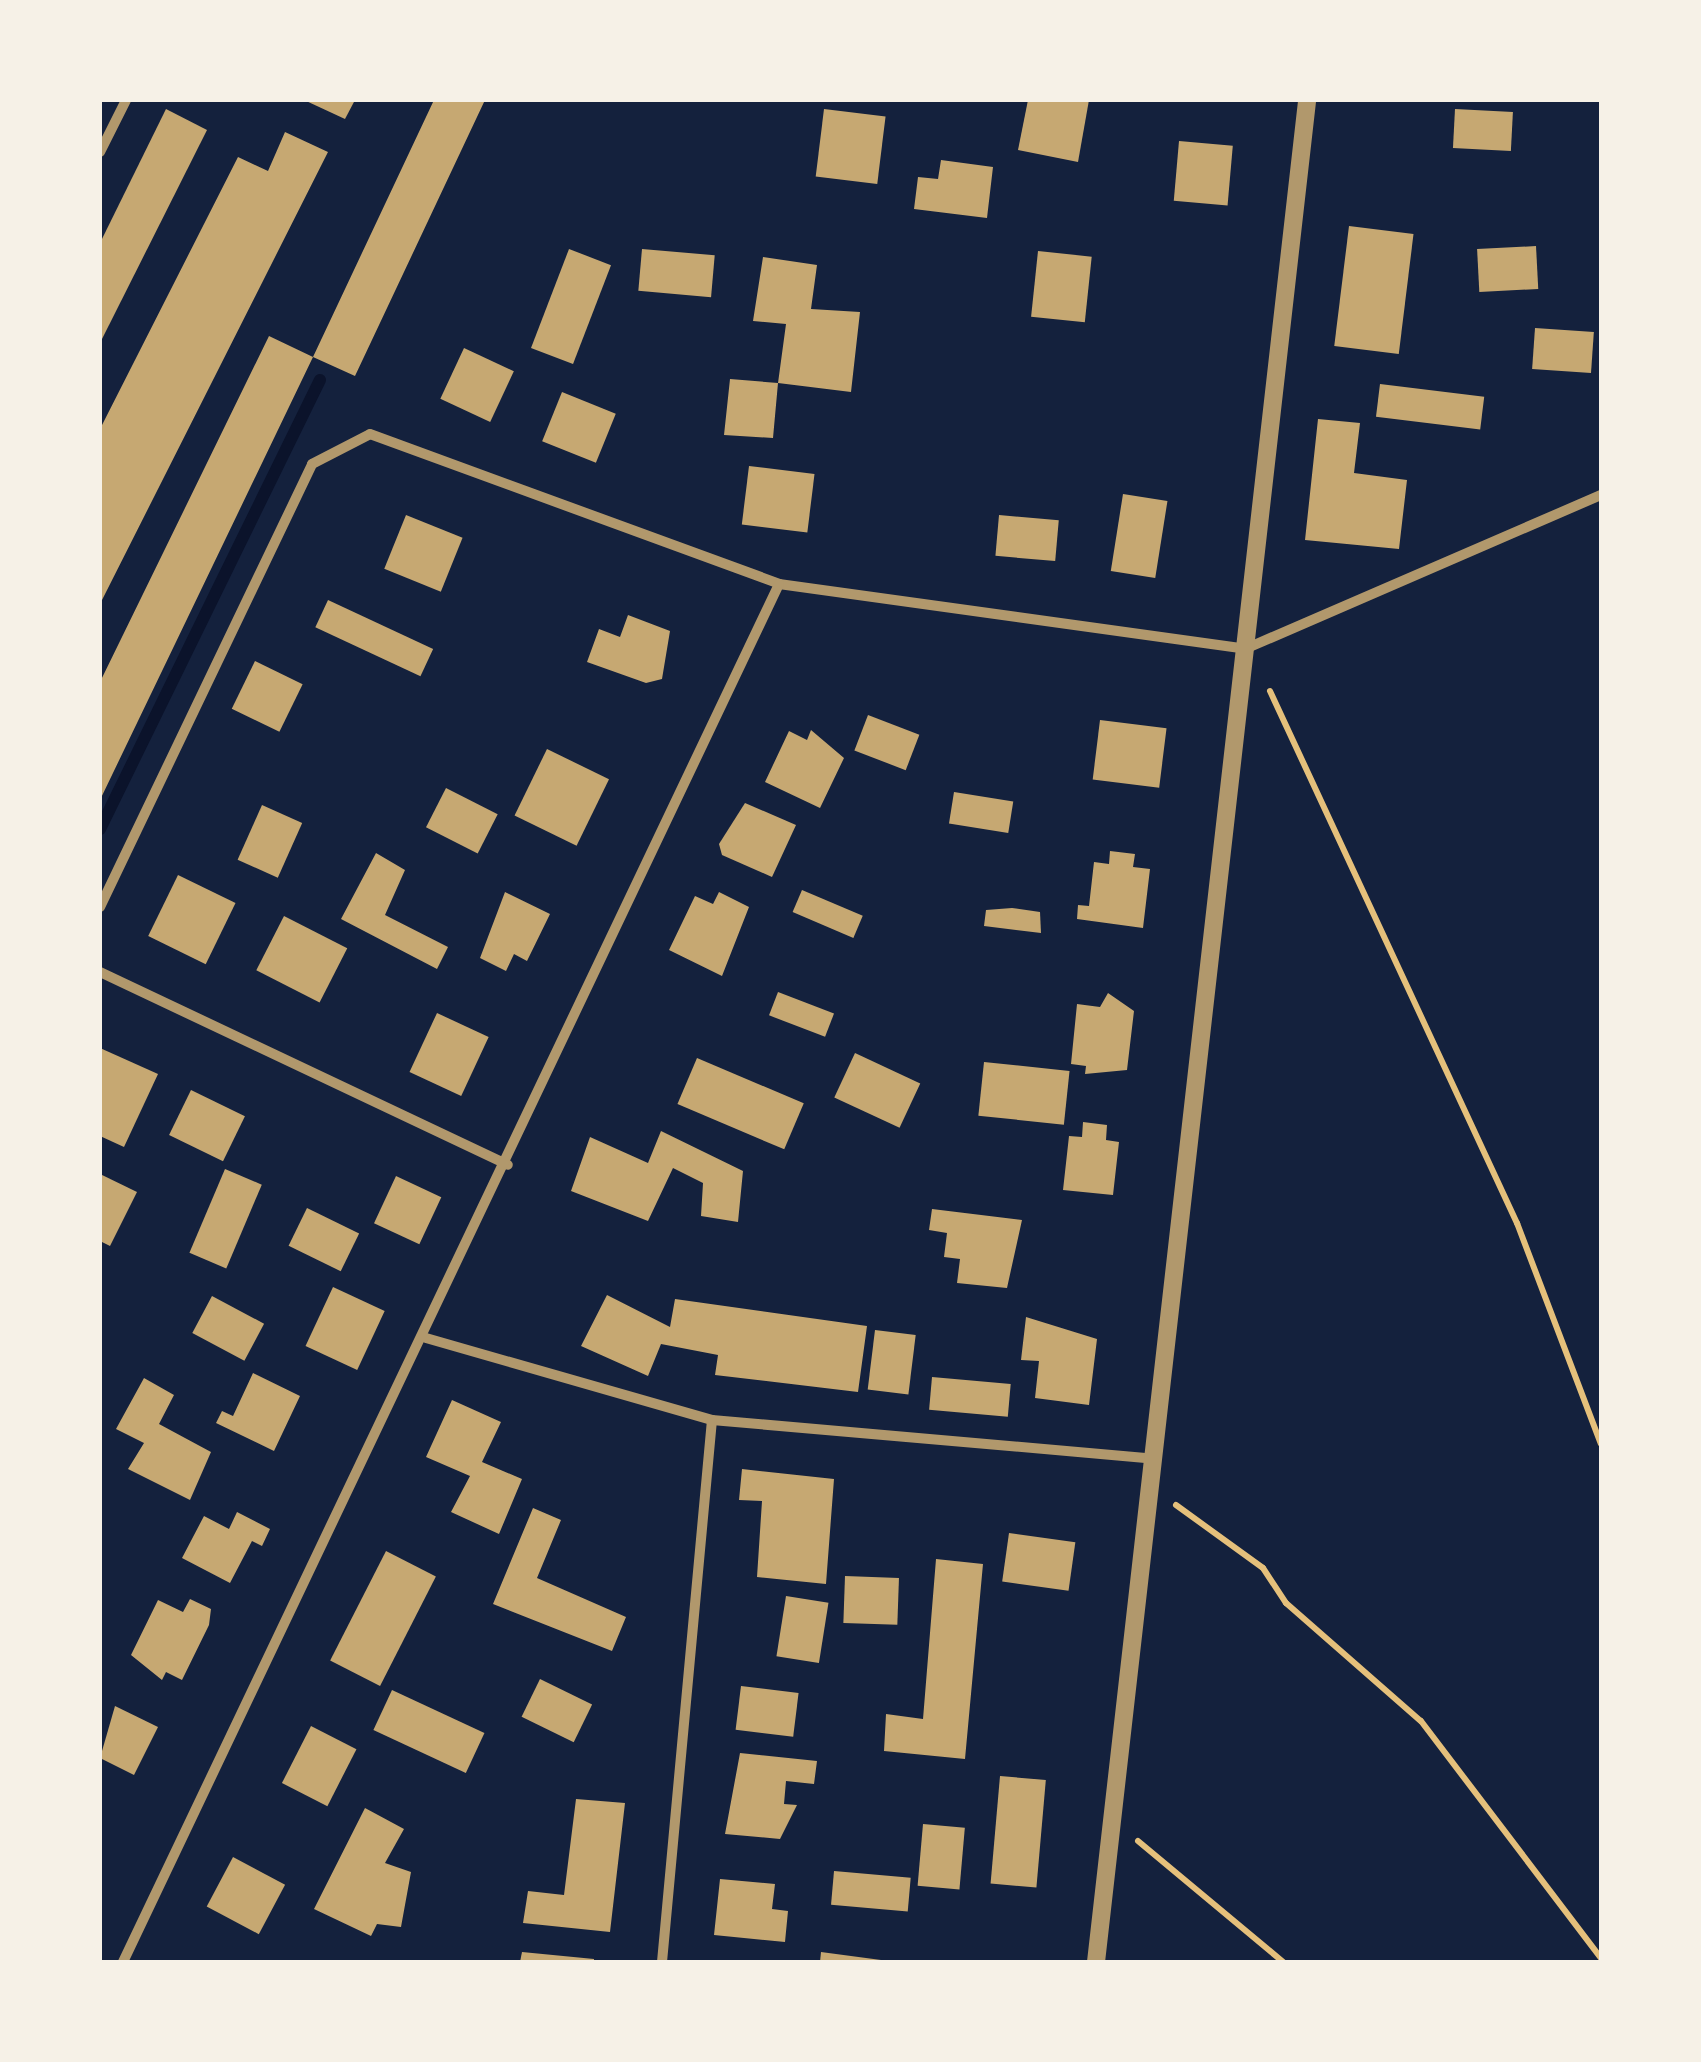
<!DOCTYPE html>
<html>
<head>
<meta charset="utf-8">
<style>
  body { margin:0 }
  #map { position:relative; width:1701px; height:2062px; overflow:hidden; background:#14213d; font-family:"Open Sans",sans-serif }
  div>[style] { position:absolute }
  .stream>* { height:12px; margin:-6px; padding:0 6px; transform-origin:6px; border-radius:6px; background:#0b132b }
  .building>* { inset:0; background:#c6a872; transform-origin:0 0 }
  .path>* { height:6px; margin:-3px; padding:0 3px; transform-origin:3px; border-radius:3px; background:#e5c07b }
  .minor>* { height:10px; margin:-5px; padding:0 5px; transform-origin:5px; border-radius:5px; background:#b1986c }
  .tertiary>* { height:18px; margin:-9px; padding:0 9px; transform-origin:9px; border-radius:9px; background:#b1986c }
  span { translate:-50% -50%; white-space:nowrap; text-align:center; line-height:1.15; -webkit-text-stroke:8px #f6f1e7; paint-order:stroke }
  .frame { position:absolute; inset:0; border:102px solid #f6f1e7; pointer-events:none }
</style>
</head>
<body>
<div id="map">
  <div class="stream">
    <div style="left:100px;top:829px;width:500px;rotate:-63.9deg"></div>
  </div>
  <div class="building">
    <div style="clip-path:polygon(304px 100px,355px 100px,345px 119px)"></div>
    <div style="clip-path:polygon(434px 100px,485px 100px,355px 376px,313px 357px,100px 800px,100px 682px,269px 336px,313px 357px)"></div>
    <div style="clip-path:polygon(1028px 100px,1089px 100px,1078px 162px,1018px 150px)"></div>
    <div style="clip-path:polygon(166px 109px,207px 130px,100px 343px,100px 243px)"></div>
    <div style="left:824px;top:109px;width:62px;height:68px;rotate:7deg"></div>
    <div style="left:1455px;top:109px;width:58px;height:39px;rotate:3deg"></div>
    <div style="clip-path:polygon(285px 132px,328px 152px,100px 604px,100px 429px,238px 157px,268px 171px)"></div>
    <div style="left:1179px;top:141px;width:54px;height:60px;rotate:5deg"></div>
    <div style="clip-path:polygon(941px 160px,993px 167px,987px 218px,914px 209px,918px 177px,938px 179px)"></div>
    <div style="left:1349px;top:226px;width:65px;height:121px;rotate:7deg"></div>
    <div style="left:1536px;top:246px;width:43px;height:59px;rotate:87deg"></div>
    <div style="left:569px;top:249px;width:45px;height:106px;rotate:21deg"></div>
    <div style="left:642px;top:249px;width:73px;height:42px;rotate:5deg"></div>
    <div style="left:1038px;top:251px;width:54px;height:66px;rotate:6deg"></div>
    <div style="clip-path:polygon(763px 257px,817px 265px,811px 309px,860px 312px,851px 392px,778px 383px,773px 438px,724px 435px,730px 379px,778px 383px,786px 324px,753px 321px)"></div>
    <div style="left:1535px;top:328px;width:59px;height:41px;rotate:4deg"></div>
    <div style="left:464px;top:348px;width:55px;height:56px;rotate:25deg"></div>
    <div style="left:1380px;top:384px;width:105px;height:33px;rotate:7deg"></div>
    <div style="left:562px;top:392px;width:58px;height:53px;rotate:22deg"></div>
    <div style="clip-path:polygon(1318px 419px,1360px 423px,1354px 473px,1407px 480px,1399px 549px,1305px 540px)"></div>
    <div style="left:749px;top:466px;width:66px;height:59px;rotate:7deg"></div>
    <div style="left:1123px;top:494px;width:45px;height:78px;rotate:9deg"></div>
    <div style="left:406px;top:515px;width:61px;height:58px;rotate:22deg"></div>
    <div style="left:999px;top:515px;width:60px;height:41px;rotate:5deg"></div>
    <div style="left:328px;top:600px;width:116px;height:30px;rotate:25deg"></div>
    <div style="clip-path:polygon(628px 615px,670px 631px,662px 679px,646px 683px,587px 662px,599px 629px,620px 637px)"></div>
    <div style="left:255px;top:661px;width:53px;height:53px;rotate:26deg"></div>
    <div style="left:868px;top:715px;width:55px;height:38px;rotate:21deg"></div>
    <div style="left:1100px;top:720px;width:67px;height:60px;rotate:7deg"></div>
    <div style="clip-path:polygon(811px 730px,844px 758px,820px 808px,765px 782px,789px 731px,807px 740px)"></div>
    <div style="left:547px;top:749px;width:69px;height:74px;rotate:26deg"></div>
    <div style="left:446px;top:788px;width:58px;height:44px;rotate:27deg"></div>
    <div style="left:954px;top:792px;width:60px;height:32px;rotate:9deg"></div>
    <div style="clip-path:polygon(745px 803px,796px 825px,772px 877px,722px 855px,719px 844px)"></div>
    <div style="left:262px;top:805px;width:44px;height:60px;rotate:24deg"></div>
    <div style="clip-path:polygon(1110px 851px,1135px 854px,1133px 867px,1150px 869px,1143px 928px,1077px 919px,1078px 905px,1089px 906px,1094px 862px,1109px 864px)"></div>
    <div style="clip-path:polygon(376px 853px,405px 870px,385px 915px,448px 947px,437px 969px,341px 919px)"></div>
    <div style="left:178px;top:875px;width:64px;height:68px;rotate:26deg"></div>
    <div style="left:802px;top:890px;width:66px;height:24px;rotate:23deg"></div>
    <div style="clip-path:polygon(505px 892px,550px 914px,527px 961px,514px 954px,506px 971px,480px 958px)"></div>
    <div style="clip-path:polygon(719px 892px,749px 907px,722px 976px,669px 950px,695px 896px,713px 904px)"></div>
    <div style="clip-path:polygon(1012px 908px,1040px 912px,1041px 933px,984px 926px,986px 910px)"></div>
    <div style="left:284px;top:916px;width:71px;height:61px;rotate:27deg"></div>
    <div style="left:778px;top:992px;width:60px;height:25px;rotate:21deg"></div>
    <div style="clip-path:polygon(1108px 993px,1134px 1011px,1127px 1070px,1085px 1074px,1086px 1066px,1071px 1064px,1077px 1004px,1100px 1007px)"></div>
    <div style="left:437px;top:1013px;width:57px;height:65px;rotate:25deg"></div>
    <div style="clip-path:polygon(100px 1048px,158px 1074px,124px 1147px,100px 1136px)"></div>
    <div style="left:855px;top:1053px;width:72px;height:49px;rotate:25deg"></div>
    <div style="left:697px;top:1058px;width:116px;height:50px;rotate:23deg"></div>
    <div style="left:984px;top:1062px;width:86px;height:54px;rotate:6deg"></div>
    <div style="left:191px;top:1090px;width:60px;height:50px;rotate:26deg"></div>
    <div style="clip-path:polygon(1083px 1122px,1107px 1125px,1106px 1140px,1119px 1142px,1113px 1195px,1063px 1190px,1069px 1136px,1082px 1137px)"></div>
    <div style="clip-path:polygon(661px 1131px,743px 1171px,738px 1222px,701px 1216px,703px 1183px,673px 1168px,648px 1221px,571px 1191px,590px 1137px,648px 1163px)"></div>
    <div style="left:225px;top:1169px;width:40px;height:91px;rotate:23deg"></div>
    <div style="clip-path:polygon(100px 1174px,137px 1192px,110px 1246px,100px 1241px)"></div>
    <div style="left:396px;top:1176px;width:50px;height:52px;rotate:25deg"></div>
    <div style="left:307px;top:1208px;width:58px;height:42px;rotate:26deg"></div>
    <div style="clip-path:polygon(932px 1209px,1022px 1220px,1007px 1288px,957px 1283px,960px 1259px,944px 1257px,947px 1233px,929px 1230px)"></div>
    <div style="left:333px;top:1287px;width:57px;height:65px;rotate:25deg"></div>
    <div style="clip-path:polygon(607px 1295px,670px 1327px,675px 1299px,867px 1326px,858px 1392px,715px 1375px,718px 1355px,661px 1344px,648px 1376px,581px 1346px)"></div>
    <div style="left:212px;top:1296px;width:59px;height:42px;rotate:28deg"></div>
    <div style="clip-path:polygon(1026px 1317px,1097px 1339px,1089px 1405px,1035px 1398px,1039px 1361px,1021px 1360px)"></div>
    <div style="left:875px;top:1330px;width:41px;height:60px;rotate:7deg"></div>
    <div style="clip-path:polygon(253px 1373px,300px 1396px,274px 1451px,216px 1423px,222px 1411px,233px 1416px)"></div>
    <div style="left:932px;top:1377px;width:79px;height:33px;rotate:5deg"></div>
    <div style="clip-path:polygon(144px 1378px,174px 1395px,159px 1424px,211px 1452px,190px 1500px,128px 1469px,144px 1443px,116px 1429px)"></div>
    <div style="clip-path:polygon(452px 1400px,501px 1422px,482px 1462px,522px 1479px,499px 1534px,451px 1512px,470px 1476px,426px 1457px)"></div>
    <div style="clip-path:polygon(742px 1469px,834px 1479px,826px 1584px,757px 1577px,762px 1501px,739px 1500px)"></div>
    <div style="clip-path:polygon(533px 1508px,561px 1520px,537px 1578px,626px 1617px,612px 1651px,493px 1604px)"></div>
    <div style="clip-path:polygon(237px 1512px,270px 1529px,262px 1546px,252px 1541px,230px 1583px,182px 1558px,204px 1516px,229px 1529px)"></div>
    <div style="left:1009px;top:1533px;width:67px;height:49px;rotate:8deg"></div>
    <div style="left:386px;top:1551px;width:56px;height:123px;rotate:27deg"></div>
    <div style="clip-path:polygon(936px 1559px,983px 1564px,965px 1759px,884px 1751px,886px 1714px,923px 1719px)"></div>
    <div style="left:845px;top:1576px;width:54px;height:47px;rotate:2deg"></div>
    <div style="left:786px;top:1596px;width:43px;height:61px;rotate:9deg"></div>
    <div style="clip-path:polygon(190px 1599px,211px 1609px,209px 1625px,182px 1680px,166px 1672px,162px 1680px,131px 1655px,158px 1600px,183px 1612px)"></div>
    <div style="left:540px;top:1679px;width:58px;height:42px;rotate:26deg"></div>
    <div style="left:741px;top:1686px;width:58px;height:44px;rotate:7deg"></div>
    <div style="left:392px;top:1690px;width:102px;height:44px;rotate:25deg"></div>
    <div style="clip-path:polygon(115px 1706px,158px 1727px,134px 1775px,100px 1758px)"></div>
    <div style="left:311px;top:1726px;width:51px;height:64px;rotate:27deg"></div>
    <div style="clip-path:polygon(740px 1753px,817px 1761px,814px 1784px,786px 1781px,784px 1804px,797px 1805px,780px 1839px,725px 1834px)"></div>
    <div style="left:1000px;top:1776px;width:46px;height:108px;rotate:5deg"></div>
    <div style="clip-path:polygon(576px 1799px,625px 1803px,610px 1932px,523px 1923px,528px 1891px,564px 1895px)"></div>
    <div style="clip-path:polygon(365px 1808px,404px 1829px,385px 1863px,411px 1872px,401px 1927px,377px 1924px,371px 1936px,314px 1909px)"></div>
    <div style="left:923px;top:1824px;width:42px;height:62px;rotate:5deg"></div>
    <div style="left:233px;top:1857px;width:59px;height:56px;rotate:28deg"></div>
    <div style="left:834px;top:1871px;width:77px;height:34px;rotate:5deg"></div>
    <div style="clip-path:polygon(720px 1879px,775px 1884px,772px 1909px,788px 1911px,785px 1942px,714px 1935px)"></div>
    <div style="clip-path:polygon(522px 1952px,594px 1959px,594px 1962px,520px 1962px)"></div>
    <div style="clip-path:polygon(821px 1952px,881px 1960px,881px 1962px,820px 1962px)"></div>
  </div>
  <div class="path">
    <div style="left:1270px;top:691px;width:587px;rotate:65.1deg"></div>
    <div style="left:1517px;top:1223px;width:236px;rotate:69.2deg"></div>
    <div style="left:1176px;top:1505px;width:107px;rotate:35.9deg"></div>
    <div style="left:1263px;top:1568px;width:42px;rotate:56.7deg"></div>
    <div style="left:1286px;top:1603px;width:179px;rotate:41.2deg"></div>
    <div style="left:1421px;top:1721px;width:298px;rotate:52.8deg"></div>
    <div style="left:1138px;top:1841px;width:189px;rotate:39.8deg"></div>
  </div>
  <div class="minor">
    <div style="left:100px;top:152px;width:58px;rotate:-63.4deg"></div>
    <div style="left:100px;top:907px;width:491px;rotate:-64.4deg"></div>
    <div style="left:312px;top:464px;width:65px;rotate:-27.3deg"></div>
    <div style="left:370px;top:434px;width:436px;rotate:20.1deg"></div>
    <div style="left:779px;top:584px;width:471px;rotate:7.9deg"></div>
    <div style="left:1245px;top:649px;width:388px;rotate:-23.4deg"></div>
    <div style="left:100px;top:972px;width:451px;rotate:25.3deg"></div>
    <div style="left:426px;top:1338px;width:298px;rotate:16deg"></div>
    <div style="left:712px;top:1420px;width:438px;rotate:5deg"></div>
    <div style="left:123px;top:1962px;width:1526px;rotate:-64.54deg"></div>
    <div style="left:662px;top:1962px;width:544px;rotate:-84.73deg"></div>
  </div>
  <div class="tertiary">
    <div style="left:1096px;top:1962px;width:1874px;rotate:-83.53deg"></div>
  </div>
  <div class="frame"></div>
</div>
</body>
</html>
